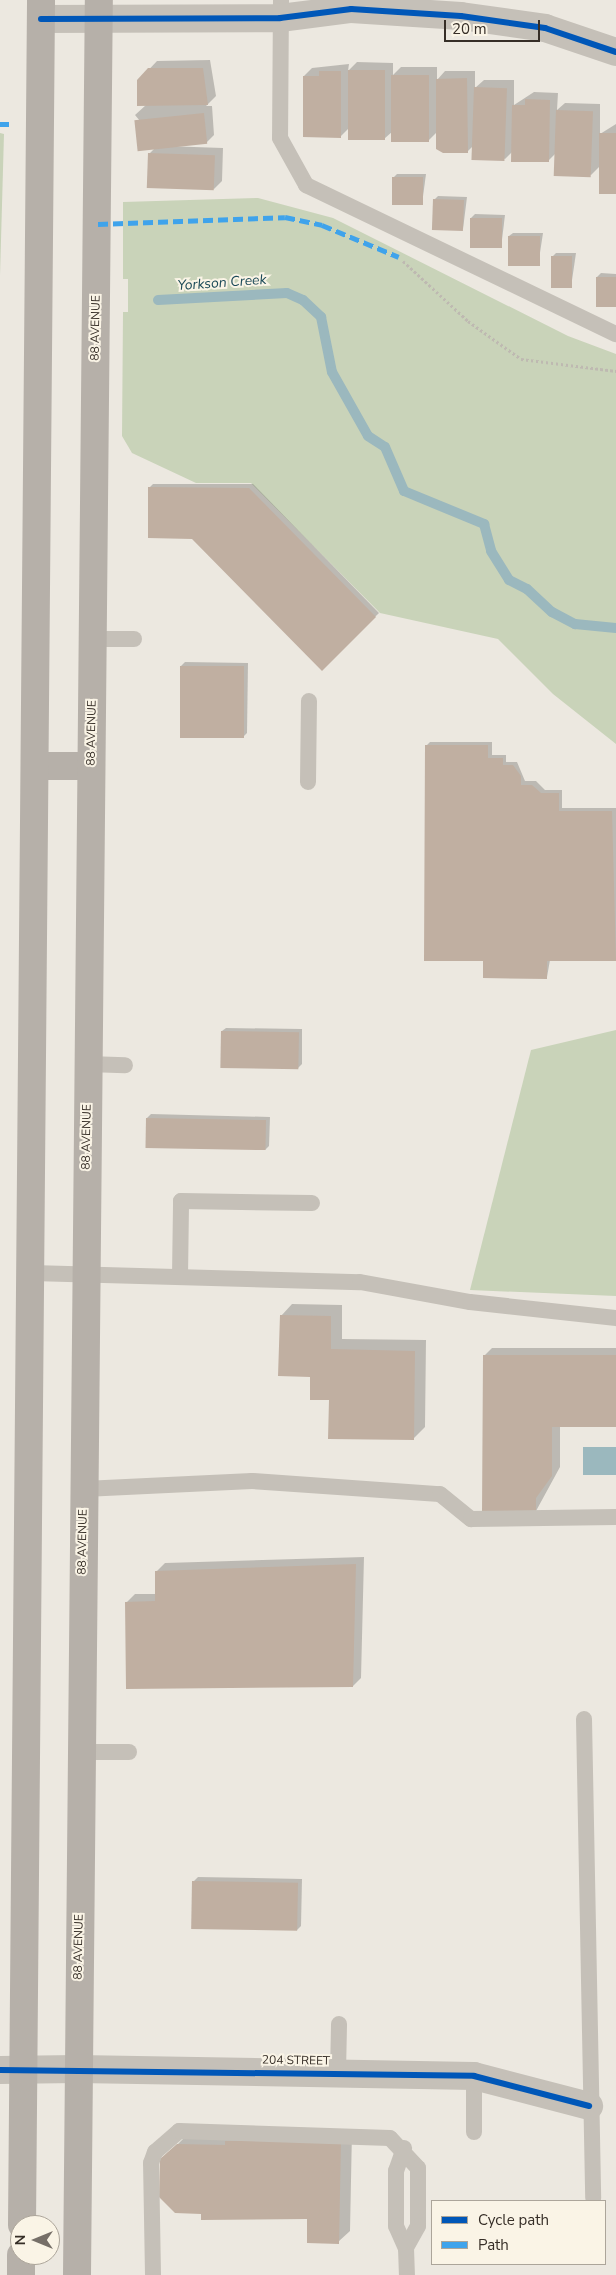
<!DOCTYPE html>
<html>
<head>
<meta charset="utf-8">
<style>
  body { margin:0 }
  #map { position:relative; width:616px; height:2275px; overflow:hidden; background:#ece8e0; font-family:"Nunito Sans",sans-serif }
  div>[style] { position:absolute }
  .green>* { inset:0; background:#c9d3b9 }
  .water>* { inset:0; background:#9bb8be; transform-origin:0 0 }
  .shadow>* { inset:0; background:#0003 }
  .stream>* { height:10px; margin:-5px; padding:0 5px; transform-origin:5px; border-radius:5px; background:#9bb8be }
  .building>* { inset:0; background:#c0afa1; transform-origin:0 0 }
  .path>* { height:3px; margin-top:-1.5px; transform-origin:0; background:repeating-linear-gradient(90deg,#beb9b1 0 2.5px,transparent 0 5px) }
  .service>* { height:16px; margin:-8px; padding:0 8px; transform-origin:8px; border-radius:8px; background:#c5c0b8 }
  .minor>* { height:28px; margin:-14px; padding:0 14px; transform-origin:14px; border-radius:14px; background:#c5c0b8 }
  .tertiary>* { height:28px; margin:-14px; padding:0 14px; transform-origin:14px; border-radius:14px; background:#c5c0b8 }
  .secondary>* { height:28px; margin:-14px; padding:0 14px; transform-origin:14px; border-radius:14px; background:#b6b0a9 }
  .quiet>* { height:5px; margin-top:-2.5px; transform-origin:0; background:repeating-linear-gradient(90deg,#3fa3eb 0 10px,transparent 0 15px) }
  .cycleway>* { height:6px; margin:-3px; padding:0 3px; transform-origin:3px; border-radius:3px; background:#0057b8 }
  span { translate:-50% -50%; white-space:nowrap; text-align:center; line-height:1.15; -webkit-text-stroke:4px #faf4e6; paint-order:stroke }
  .street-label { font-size:12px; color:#362e27 }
  .water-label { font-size:14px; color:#1c4a58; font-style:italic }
  .legend { position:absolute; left:431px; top:2200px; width:175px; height:65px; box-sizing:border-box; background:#faf4e6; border:1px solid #aca59a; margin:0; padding:6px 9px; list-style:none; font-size:15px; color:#362e27 }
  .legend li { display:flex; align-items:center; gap:10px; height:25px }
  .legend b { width:25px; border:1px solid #aca59a }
  .north { position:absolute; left:10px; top:2215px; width:50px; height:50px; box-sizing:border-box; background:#faf4e6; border:1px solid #aca59a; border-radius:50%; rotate:270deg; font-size:14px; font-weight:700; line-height:20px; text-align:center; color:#362e27 }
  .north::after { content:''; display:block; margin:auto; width:18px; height:22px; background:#766f68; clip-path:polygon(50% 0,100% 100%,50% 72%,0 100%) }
  .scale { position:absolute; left:444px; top:20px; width:96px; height:22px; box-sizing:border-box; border:2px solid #362e27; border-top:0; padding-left:6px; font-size:15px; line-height:18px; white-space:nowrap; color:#362e27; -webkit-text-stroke:4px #faf4e6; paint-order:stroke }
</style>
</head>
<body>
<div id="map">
  <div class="green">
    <div style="clip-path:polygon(0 133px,4px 134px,0 276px)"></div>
    <div style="clip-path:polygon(258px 198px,333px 218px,568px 336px,616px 354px,616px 744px,553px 694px,498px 639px,380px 613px,251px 483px,196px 483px,132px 453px,122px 436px,123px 312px,128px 312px,128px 279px,123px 279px,123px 202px)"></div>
    <div style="clip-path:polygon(616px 1030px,616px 1296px,470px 1290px,531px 1050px)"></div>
  </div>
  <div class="water">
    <div style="left:583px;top:1447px;width:33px;height:28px"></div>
  </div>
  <div class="shadow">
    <div style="clip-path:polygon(210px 60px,216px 96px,206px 106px,212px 106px,214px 135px,206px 143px,165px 146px,223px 148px,222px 181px,214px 189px,149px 154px,159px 144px,135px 115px,146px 105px,139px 80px,157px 61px)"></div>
    <div style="clip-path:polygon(357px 62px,393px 63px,393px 75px,401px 67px,437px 67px,437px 80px,445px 71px,475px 71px,475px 88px,484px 80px,514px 80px,514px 105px,534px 92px,558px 93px,557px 110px,565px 103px,600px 104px,600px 134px,616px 124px,616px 192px,600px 166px,591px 175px,556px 153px,548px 161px,513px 151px,505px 159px,475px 144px,467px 152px,437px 132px,429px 140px,393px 131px,384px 139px,348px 129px,340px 137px,304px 76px,312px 68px,349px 64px,348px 71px)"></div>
    <div style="clip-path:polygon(397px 174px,426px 174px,422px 204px,393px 178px)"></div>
    <div style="clip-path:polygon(438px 196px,467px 197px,463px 229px,434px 200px)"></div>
    <div style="clip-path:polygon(475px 214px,505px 215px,501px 248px,471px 218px)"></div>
    <div style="clip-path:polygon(513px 233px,543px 233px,538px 266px,509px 236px)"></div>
    <div style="clip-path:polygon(556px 253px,576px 253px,571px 287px,553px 256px)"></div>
    <div style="clip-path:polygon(601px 273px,616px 274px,616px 306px,597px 277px)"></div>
    <div style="clip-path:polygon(153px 484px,253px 484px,379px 613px,322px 669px,149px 488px)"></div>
    <div style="clip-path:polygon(185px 662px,248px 663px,247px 733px,243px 737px,181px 666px)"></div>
    <div style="clip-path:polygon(430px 742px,492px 742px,492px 755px,506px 755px,506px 762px,517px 762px,525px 781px,536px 781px,545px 790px,562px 790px,562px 808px,616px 808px,616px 960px,550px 960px,547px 977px,484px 960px,426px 746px)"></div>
    <div style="clip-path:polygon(226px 1028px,302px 1029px,302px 1064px,298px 1068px,222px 1031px)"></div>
    <div style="clip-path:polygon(151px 1114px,270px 1117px,269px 1146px,265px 1150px,147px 1118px)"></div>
    <div style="clip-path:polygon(292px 1304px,342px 1305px,342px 1339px,426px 1340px,425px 1427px,414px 1438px,331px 1399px,311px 1376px,281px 1316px)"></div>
    <div style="clip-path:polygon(492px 1348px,616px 1348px,616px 1426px,560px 1425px,560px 1467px,536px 1511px,484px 1356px)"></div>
    <div style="clip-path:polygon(364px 1557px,361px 1678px,353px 1686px,127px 1602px,135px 1594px,157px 1594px,157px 1571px,165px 1563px)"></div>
    <div style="clip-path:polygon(198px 1877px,302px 1879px,301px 1926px,297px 1930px,194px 1881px)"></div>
    <div style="clip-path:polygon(352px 2131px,350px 2231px,338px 2242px,309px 2218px,203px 2212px,162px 2160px,189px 2133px)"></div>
  </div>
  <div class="stream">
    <div style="left:158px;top:300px;width:129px;rotate:-3.1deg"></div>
    <div style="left:287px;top:293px;width:17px;rotate:24deg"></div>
    <div style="left:303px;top:300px;width:25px;rotate:43deg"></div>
    <div style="left:321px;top:317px;width:56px;rotate:78.7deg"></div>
    <div style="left:332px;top:372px;width:73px;rotate:60.6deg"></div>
    <div style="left:368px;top:436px;width:20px;rotate:33deg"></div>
    <div style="left:385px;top:447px;width:48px;rotate:66.6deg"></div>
    <div style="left:404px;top:491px;width:87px;rotate:22.4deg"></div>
    <div style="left:484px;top:524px;width:28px;rotate:75deg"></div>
    <div style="left:491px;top:551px;width:34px;rotate:58deg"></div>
    <div style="left:509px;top:580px;width:20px;rotate:27deg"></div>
    <div style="left:527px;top:589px;width:34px;rotate:43deg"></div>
    <div style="left:552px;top:612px;width:26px;rotate:28deg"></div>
    <div style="left:575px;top:624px;width:41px;rotate:5.6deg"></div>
  </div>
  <div class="building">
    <div style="clip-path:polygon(148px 68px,203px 68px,208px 105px,137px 106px,137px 80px)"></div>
    <div style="left:348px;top:70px;width:37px;height:70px"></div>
    <div style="clip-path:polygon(319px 71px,341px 71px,341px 138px,303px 137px,303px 76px,319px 76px)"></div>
    <div style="left:391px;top:75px;width:38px;height:67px"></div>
    <div style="clip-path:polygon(467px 78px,468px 153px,443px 153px,436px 149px,436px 79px)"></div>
    <div style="left:474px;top:87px;width:33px;height:73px;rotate:2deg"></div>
    <div style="clip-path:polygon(525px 99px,550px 100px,549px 162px,511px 162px,512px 105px,525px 105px)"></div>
    <div style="left:556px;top:110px;width:37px;height:66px;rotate:2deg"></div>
    <div style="left:204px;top:113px;width:31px;height:70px;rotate:84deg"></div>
    <div style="left:599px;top:133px;width:17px;height:61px"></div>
    <div style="left:148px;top:153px;width:67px;height:35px;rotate:2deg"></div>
    <div style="left:392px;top:177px;width:31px;height:28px"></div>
    <div style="left:433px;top:199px;width:31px;height:31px;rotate:2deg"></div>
    <div style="left:470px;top:218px;width:32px;height:30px"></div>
    <div style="left:508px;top:236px;width:32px;height:30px"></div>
    <div style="left:551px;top:256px;width:21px;height:32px"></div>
    <div style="left:596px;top:277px;width:20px;height:30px"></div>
    <div style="clip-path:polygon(148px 487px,249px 488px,376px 617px,322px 671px,192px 539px,148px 538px)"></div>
    <div style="left:180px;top:666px;width:64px;height:72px"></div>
    <div style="clip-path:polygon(425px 745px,488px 745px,488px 758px,503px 758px,503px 765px,513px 765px,521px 776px,521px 785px,532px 785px,541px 793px,559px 793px,559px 811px,612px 811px,616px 961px,547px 961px,547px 979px,483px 978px,483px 961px,424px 961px)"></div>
    <div style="left:221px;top:1031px;width:78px;height:37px;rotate:1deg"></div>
    <div style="left:146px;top:1118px;width:120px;height:30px;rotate:1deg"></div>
    <div style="clip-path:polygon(280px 1315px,331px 1316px,331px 1349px,415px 1351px,414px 1440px,328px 1439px,329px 1400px,310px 1400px,310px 1377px,278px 1376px)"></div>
    <div style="clip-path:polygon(483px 1355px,616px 1355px,616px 1427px,552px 1427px,552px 1476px,536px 1498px,536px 1512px,482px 1512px)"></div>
    <div style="clip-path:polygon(356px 1564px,353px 1687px,126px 1689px,125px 1602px,155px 1601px,155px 1571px)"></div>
    <div style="left:192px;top:1881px;width:106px;height:48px;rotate:1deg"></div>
    <div style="clip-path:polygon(225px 2141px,341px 2141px,339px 2244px,307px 2243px,307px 2219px,201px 2220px,201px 2214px,175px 2213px,159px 2197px,160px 2159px,177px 2144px,225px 2145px)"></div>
  </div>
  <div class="path">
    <div style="left:403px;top:261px;width:88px;rotate:42.7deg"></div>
    <div style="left:468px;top:321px;width:65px;rotate:35.6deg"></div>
    <div style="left:521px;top:359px;width:96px;rotate:7.2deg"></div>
  </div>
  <div class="service">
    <div style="left:281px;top:0;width:138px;rotate:90.4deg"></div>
    <div style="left:280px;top:138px;width:54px;rotate:61deg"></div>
    <div style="left:306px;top:185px;width:344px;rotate:25.7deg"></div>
    <div style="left:93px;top:639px;width:41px"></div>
    <div style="left:308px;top:782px;width:81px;rotate:-89.3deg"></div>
    <div style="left:88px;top:1064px;width:37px;rotate:2deg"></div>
    <div style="left:32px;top:1273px;width:328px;rotate:1.6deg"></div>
    <div style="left:360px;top:1282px;width:112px;rotate:10.3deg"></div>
    <div style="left:470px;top:1302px;width:147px;rotate:6.3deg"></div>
    <div style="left:180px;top:1277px;width:76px;rotate:-89.2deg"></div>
    <div style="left:181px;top:1201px;width:131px;rotate:0.9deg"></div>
    <div style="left:84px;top:1489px;width:168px;rotate:-2.7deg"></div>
    <div style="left:252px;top:1481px;width:188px;rotate:4deg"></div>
    <div style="left:440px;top:1494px;width:40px;rotate:39deg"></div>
    <div style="left:471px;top:1519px;width:145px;rotate:-0.8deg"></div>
    <div style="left:584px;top:1719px;width:479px;rotate:88.9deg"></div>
    <div style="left:81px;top:1752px;width:48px"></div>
    <div style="left:338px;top:2073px;width:49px;rotate:-88.8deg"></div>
    <div style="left:474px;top:2132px;width:56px;rotate:-90deg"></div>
    <div style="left:404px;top:2148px;width:24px;rotate:109deg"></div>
    <div style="left:396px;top:2171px;width:55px;rotate:90deg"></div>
    <div style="left:396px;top:2226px;width:24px;rotate:66deg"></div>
    <div style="left:406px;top:2248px;width:27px;rotate:88deg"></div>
    <div style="left:153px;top:2275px;width:112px;rotate:-91deg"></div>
    <div style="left:151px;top:2163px;width:12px;rotate:-70deg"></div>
    <div style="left:155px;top:2152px;width:32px;rotate:-41deg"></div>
    <div style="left:179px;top:2131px;width:211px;rotate:1.9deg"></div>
    <div style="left:390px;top:2138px;width:41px;rotate:47deg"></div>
    <div style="left:418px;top:2168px;width:58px;rotate:90deg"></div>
    <div style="left:418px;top:2226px;width:25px;rotate:119deg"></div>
  </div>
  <div class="minor">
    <div style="left:78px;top:2069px;width:396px;rotate:1deg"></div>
    <div style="left:474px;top:2076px;width:119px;rotate:14.6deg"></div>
  </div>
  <div class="tertiary">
    <div style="left:41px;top:19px;width:239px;rotate:-0.2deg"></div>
    <div style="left:280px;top:18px;width:72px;rotate:-7.2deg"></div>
    <div style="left:351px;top:9px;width:110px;rotate:3.6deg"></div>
    <div style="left:461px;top:16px;width:85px;rotate:8.1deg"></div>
    <div style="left:545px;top:28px;width:75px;rotate:18.7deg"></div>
    <div style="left:0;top:2070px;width:78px;rotate:-0.7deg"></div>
  </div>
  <div class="secondary">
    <div style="left:36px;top:766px;width:55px"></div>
    <div style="left:22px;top:2225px;width:2225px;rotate:-89.51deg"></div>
    <div style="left:21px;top:2275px;width:20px;rotate:-90deg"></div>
    <div style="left:77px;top:2275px;width:2275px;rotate:-89.45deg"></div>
  </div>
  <div class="quiet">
    <div style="left:0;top:124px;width:9px"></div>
    <div style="left:98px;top:224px;width:187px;rotate:-2.1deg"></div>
    <div style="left:285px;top:217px;width:38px;rotate:12deg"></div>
    <div style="left:322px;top:225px;width:83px;rotate:22.6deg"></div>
  </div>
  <div class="cycleway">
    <div style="left:41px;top:19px;width:239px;rotate:-0.2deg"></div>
    <div style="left:280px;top:18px;width:72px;rotate:-7.2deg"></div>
    <div style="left:351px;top:9px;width:110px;rotate:3.6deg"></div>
    <div style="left:461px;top:16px;width:85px;rotate:8.1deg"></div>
    <div style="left:545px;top:28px;width:75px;rotate:18.7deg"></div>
    <div style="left:0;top:2070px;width:474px;rotate:0.7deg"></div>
    <div style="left:474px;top:2076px;width:119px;rotate:14.6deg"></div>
  </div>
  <div class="street-label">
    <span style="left:96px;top:328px;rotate:-89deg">88 AVENUE</span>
    <span style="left:92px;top:733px;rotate:-89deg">88 AVENUE</span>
    <span style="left:87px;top:1137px;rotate:-89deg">88 AVENUE</span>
    <span style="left:83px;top:1542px;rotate:-89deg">88 AVENUE</span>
    <span style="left:79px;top:1947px;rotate:-89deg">88 AVENUE</span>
    <span style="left:296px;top:2061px;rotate:1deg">204 STREET</span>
  </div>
  <div class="water-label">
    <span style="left:222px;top:283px;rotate:-4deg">Yorkson Creek</span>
  </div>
  <ul class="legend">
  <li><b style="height:6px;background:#0057b8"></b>Cycle path</li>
  <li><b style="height:6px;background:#3fa3eb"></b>Path</li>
  </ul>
  <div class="north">N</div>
  <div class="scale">20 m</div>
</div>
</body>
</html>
